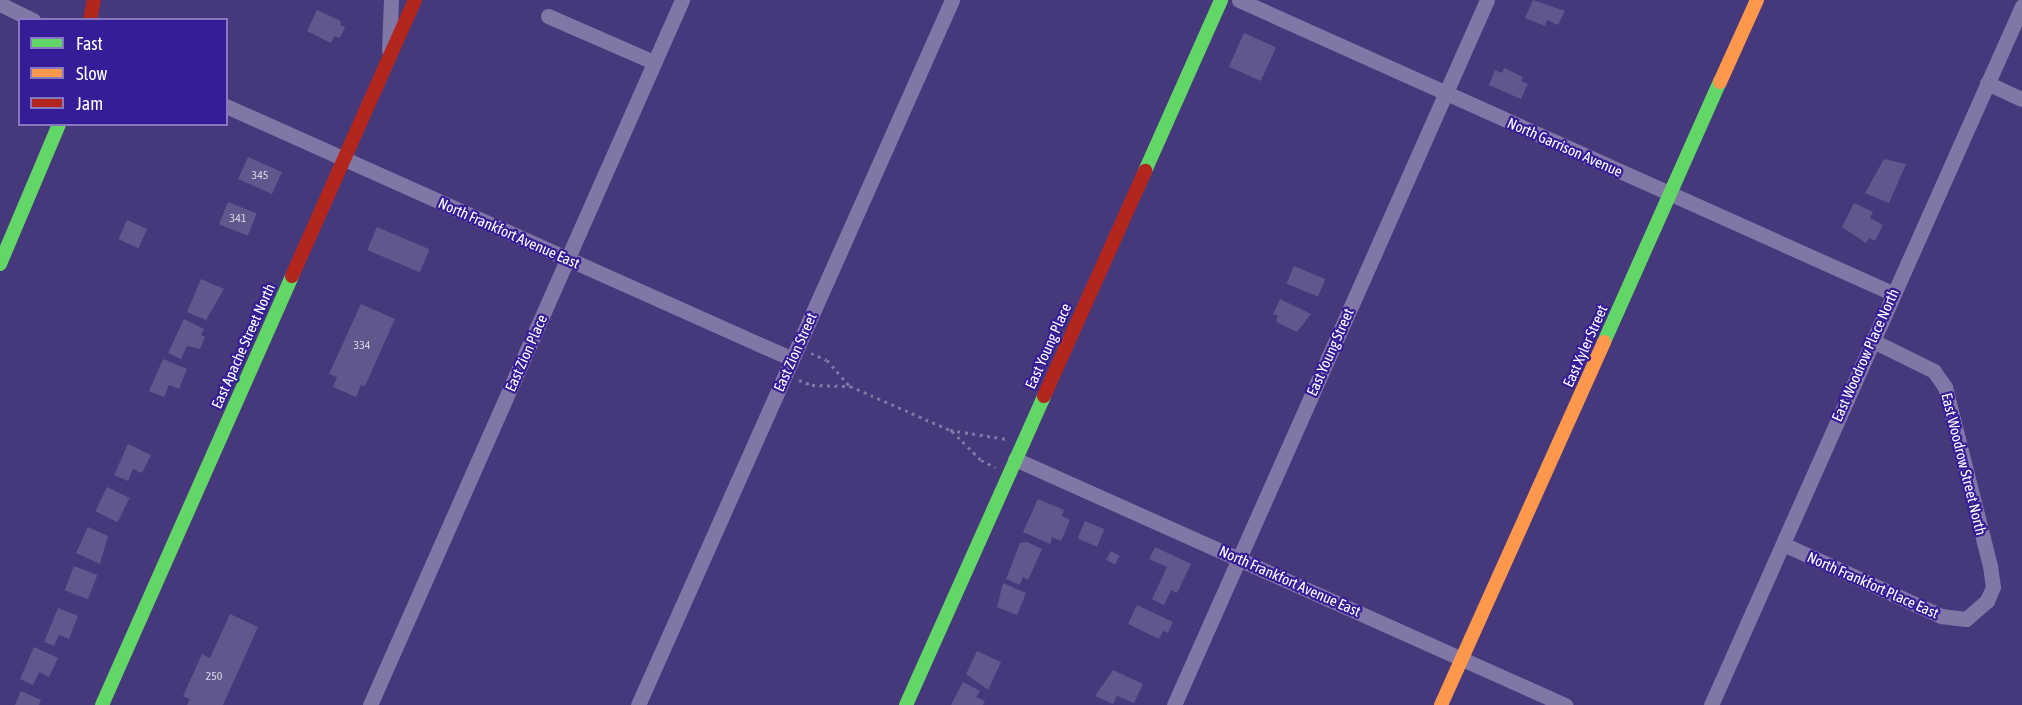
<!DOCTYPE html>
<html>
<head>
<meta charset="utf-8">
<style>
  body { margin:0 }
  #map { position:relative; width:2022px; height:705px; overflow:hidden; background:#46397b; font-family:"Asap Condensed",sans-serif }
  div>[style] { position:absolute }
  .building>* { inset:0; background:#61578c; transform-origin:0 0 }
  .path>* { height:3px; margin-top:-1.5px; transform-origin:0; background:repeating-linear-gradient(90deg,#8077a6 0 3px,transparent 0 7.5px) }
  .street>* { height:15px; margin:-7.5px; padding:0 7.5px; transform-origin:7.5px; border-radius:7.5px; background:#8077a6 }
  .fast>* { height:14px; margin:-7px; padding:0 7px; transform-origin:7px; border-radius:7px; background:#63d668 }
  .slow>* { height:14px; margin:-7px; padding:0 7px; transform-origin:7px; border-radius:7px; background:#ff974d }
  .jam>* { height:14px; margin:-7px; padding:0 7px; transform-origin:7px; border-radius:7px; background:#b3261e }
  span { translate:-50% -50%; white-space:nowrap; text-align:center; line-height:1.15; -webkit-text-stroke:4.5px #341d97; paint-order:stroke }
  .number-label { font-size:12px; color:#d8d5e2 }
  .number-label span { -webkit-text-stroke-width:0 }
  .street-label { font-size:15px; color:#fff }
  .legend { position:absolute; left:18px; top:18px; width:210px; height:108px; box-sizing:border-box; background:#341d97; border:2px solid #8577c1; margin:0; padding:8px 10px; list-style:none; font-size:18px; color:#fff }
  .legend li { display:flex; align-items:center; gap:12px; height:30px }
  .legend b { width:30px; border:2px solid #8577c1 }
</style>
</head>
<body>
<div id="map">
  <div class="building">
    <div style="clip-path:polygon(1533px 0,1565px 11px,1558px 25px,1547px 20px,1545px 26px,1525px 18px)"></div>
    <div style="clip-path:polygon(317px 10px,341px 21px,340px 25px,345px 27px,340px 38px,334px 36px,331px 43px,307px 31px)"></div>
    <div style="left:1244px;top:33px;width:35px;height:37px;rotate:24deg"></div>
    <div style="clip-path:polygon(1504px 68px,1523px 77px,1521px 81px,1528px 84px,1521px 99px,1489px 85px,1495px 70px,1502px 73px)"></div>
    <div style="left:248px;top:157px;width:37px;height:24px;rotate:24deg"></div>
    <div style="clip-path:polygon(1884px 159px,1906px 164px,1889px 203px,1865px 193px)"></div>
    <div style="left:228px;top:202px;width:31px;height:24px;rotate:22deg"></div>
    <div style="clip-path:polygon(1854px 203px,1873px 212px,1870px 218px,1883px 225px,1875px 241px,1869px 238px,1866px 243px,1842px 227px)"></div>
    <div style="left:127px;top:220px;width:22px;height:21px;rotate:24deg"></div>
    <div style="left:377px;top:227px;width:57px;height:25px;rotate:23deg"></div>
    <div style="left:1294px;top:266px;width:34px;height:19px;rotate:23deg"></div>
    <div style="clip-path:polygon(201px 279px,224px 289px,206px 320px,187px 312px)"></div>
    <div style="clip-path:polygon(1280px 299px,1311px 314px,1297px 332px,1276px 322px,1278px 316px,1273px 314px)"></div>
    <div style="clip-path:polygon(361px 304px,395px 319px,365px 386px,361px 385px,356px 397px,333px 387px,337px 377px,329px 374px)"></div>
    <div style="clip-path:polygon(184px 319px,204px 329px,201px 335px,205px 337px,200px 349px,187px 346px,181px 359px,168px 353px)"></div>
    <div style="clip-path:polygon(163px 359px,187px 369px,179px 389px,169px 385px,164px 397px,149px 391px)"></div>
    <div style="clip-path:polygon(128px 444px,151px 455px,142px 473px,133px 469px,128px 481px,114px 475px)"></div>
    <div style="left:107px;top:487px;width:25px;height:27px;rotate:26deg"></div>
    <div style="clip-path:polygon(1038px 499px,1064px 510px,1062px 516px,1070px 520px,1061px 541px,1052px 537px,1050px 544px,1023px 532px)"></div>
    <div style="left:1085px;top:521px;width:21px;height:19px;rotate:23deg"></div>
    <div style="clip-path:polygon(88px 527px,108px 536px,100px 564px,76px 553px)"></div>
    <div style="clip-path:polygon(1027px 542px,1042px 549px,1028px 580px,1023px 577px,1020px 585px,1006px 579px,1020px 543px)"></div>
    <div style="clip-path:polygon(1155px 547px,1191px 564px,1177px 593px,1171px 590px,1164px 605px,1152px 599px,1167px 567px,1149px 559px)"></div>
    <div style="left:1111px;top:551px;width:10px;height:10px;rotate:29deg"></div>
    <div style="left:74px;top:566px;width:25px;height:26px;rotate:21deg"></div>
    <div style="clip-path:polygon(1003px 583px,1026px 593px,1017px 615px,997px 607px)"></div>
    <div style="clip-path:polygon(1137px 605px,1173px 622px,1168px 633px,1163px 631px,1159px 639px,1128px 624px)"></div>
    <div style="clip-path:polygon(58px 608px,78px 616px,69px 639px,59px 635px,54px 646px,44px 642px)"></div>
    <div style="clip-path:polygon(230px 614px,258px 627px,223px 705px,187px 705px,190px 699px,183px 696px,202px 654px,210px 658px)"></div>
    <div style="clip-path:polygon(34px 647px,58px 658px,49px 677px,39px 672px,33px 685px,20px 679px)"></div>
    <div style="clip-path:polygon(977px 651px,1001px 662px,988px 690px,966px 674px)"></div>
    <div style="clip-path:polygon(1113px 670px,1143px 684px,1134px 703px,1117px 696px,1113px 704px,1095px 696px)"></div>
    <div style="clip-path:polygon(963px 682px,980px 691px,976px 697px,985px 701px,983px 705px,951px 705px)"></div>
    <div style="clip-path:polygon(21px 691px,41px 700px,39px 705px,15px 705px)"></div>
  </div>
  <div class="path">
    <div style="left:811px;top:353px;width:17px;rotate:24deg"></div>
    <div style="left:827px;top:360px;width:35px;rotate:49deg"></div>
    <div style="left:799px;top:380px;width:14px;rotate:21deg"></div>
    <div style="left:812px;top:385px;width:38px;rotate:2deg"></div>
    <div style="left:850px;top:386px;width:109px;rotate:23.7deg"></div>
    <div style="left:950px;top:430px;width:57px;rotate:9.1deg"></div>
    <div style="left:952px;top:431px;width:41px;rotate:45deg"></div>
    <div style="left:981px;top:460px;width:16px;rotate:27deg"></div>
  </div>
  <div class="street">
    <div style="left:1239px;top:0;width:716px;rotate:24.17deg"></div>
    <div style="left:0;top:4px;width:37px;rotate:26deg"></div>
    <div style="left:548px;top:16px;width:116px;rotate:23.5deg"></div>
    <div style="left:389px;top:50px;width:50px;rotate:-87.7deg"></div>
    <div style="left:1987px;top:83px;width:38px;rotate:25deg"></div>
    <div style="left:226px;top:106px;width:620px;rotate:24.08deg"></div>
    <div style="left:1015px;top:459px;width:603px;rotate:24.1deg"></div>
    <div style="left:1783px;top:544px;width:174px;rotate:24.5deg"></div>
    <div style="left:1941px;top:616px;width:25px;rotate:7deg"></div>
    <div style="left:1966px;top:619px;width:28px;rotate:-41deg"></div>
    <div style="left:1987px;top:601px;width:15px;rotate:-67deg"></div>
    <div style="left:1993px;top:587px;width:21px;rotate:-98deg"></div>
    <div style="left:1990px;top:566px;width:185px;rotate:-104.1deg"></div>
    <div style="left:1945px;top:387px;width:19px;rotate:-125deg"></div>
    <div style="left:1934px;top:371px;width:70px;rotate:-153.8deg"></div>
    <div style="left:370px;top:705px;width:771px;rotate:-66.13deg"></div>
    <div style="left:638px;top:705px;width:772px;rotate:-65.99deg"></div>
    <div style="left:1174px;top:705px;width:771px;rotate:-66.06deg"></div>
    <div style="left:1711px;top:705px;width:765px;rotate:-66.01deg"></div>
  </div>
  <div class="fast">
    <div style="left:1145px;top:171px;width:187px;rotate:-66deg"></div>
    <div style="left:0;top:264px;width:152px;rotate:-67.1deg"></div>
    <div style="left:1604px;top:342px;width:285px;rotate:-66deg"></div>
    <div style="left:102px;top:705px;width:469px;rotate:-66.1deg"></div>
    <div style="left:906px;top:705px;width:338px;rotate:-65.9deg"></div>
  </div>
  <div class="slow">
    <div style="left:1720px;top:82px;width:90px;rotate:-65.7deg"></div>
    <div style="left:1441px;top:705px;width:398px;rotate:-65.8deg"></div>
  </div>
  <div class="jam">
    <div style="left:90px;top:20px;width:20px;rotate:-79deg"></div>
    <div style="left:292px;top:276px;width:302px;rotate:-66deg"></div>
    <div style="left:1044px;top:396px;width:247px;rotate:-65.8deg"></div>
  </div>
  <div class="number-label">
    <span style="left:260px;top:176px">345</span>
    <span style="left:238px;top:219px">341</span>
    <span style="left:362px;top:346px">334</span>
    <span style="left:214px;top:677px">250</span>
  </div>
  <div class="street-label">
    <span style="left:1565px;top:147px;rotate:24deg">North Garrison Avenue</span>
    <span style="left:509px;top:233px;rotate:24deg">North Frankfort Avenue East</span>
    <span style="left:243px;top:346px;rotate:-66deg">East Apache Street North</span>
    <span style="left:1048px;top:346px;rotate:-66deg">East Young Place</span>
    <span style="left:1585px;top:346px;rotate:-66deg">East Xyler Street</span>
    <span style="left:795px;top:352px;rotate:-66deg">East Zion Street</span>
    <span style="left:1330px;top:352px;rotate:-66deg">East Young Street</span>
    <span style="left:526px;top:353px;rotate:-66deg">East Zion Place</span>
    <span style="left:1865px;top:355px;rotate:-66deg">East Woodrow Place North</span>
    <span style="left:1964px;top:464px;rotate:76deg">East Woodrow Street North</span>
    <span style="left:1290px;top:581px;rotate:24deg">North Frankfort Avenue East</span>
    <span style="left:1873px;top:585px;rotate:24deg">North Frankfort Place East</span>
  </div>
  <ul class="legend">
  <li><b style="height:8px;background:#63d668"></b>Fast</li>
  <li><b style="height:8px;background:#ff974d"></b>Slow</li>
  <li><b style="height:8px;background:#b3261e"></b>Jam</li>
  </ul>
</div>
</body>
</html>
